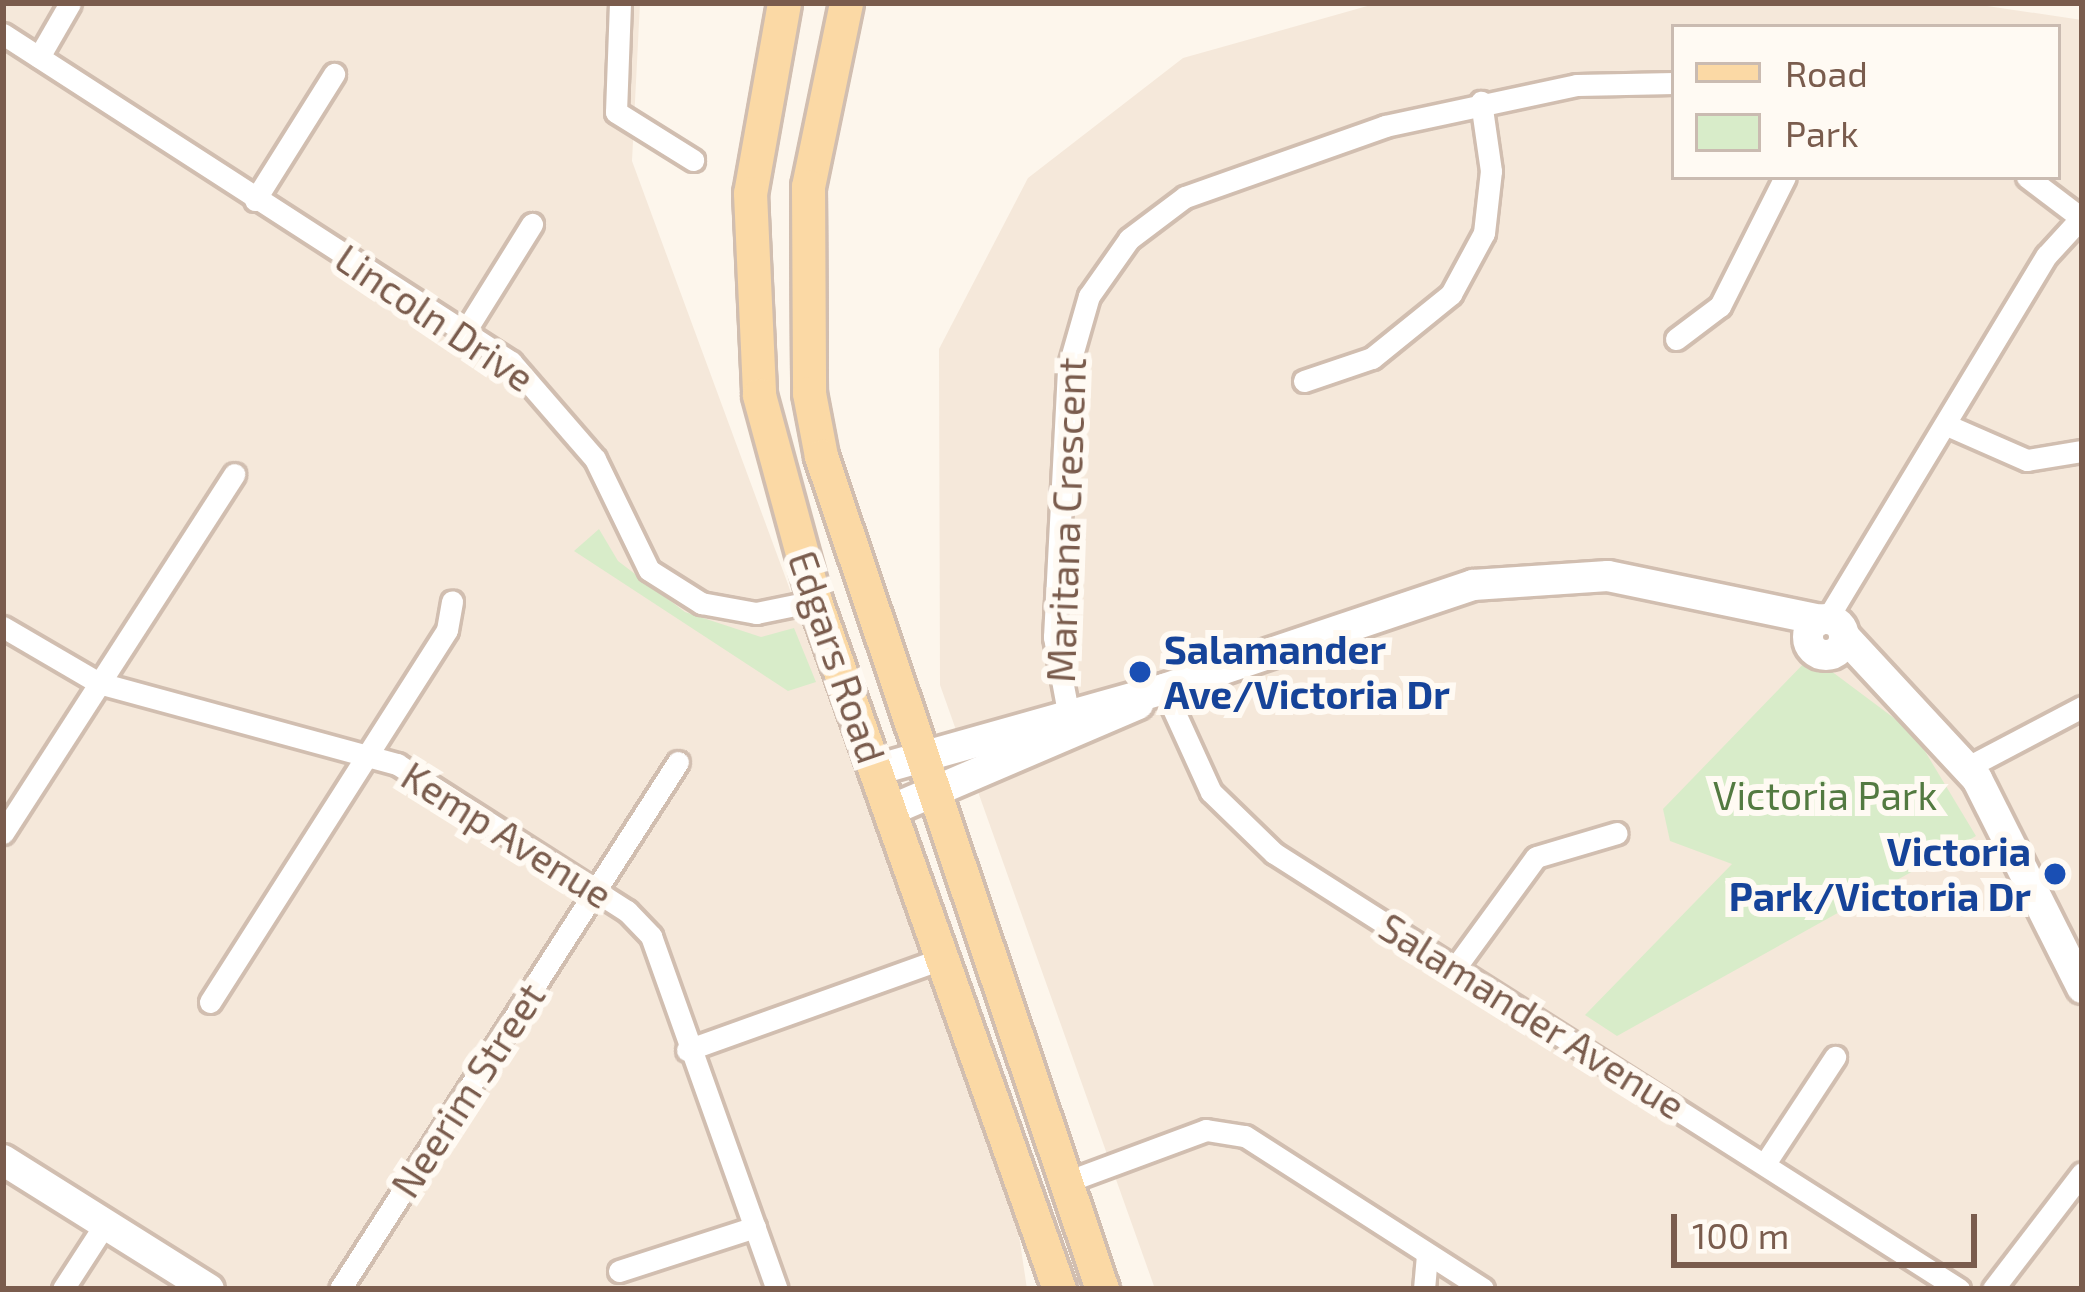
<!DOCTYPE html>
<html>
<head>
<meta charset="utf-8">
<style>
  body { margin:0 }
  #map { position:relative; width:2085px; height:1292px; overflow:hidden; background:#fdf6ec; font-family:"Exo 2",sans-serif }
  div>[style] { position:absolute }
  .residential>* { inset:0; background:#f5e8da }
  .green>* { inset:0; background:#d8ecc9 }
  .roads { filter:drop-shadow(3px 0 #d1beb0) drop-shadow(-3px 0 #d1beb0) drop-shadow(0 3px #d1beb0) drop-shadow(0 -3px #d1beb0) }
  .street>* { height:21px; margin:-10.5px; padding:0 10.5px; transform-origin:10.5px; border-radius:10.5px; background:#fff }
  .secondary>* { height:30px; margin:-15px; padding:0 15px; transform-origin:15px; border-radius:15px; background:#fff }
  .secondary>.ring { margin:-15px; padding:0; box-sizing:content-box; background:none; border:30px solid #fff; border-radius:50% }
  .primary>* { height:33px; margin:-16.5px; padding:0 16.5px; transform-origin:16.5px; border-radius:16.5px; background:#fbd9a5 }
  .dots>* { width:33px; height:33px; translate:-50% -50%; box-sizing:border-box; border:6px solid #fffaf3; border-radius:50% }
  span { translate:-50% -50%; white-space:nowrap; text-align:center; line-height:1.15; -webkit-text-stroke:12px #fffaf3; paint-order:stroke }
  .street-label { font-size:39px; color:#7a5c4d }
  .transit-label { font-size:39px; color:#164399; font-weight:700 }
  .left { translate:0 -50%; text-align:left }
  .right { translate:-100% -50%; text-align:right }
  .park-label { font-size:39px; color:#537a41 }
  .frame { position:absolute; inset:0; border:6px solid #7a5c4d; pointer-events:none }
  .legend { position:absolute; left:1671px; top:24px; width:390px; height:156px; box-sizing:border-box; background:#fffaf3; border:3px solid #cabbb1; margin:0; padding:15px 21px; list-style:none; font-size:36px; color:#7a5c4d }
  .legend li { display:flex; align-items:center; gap:24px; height:60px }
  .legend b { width:60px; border:3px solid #cabbb1 }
  .scale { position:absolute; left:1671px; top:1214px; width:306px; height:54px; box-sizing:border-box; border:6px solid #7a5c4d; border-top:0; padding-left:15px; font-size:36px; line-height:42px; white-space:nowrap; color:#7a5c4d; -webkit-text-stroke:9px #fffaf3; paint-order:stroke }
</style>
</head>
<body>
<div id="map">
  <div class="residential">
    <div style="clip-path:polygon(3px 3px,640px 3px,632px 161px,1013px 1195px,1027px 1289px,3px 1289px)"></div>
    <div style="clip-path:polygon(evenodd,1378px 3px,1967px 3px,2082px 20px,2082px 1289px,1155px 1289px,940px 685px,939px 349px,1028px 178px,1183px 58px,1378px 3px,1674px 27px,2058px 27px,2058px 177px,1674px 177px,1674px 27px)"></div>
  </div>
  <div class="green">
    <div style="clip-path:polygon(599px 529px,618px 561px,685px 612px,761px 637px,794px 628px,816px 682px,788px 691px,574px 551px)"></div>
    <div style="clip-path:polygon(1811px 656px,1914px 733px,1976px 836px,1617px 1036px,1585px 1015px,1732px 864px,1670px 841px,1663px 809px)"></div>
  </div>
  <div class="roads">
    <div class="street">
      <div style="left:620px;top:3px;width:109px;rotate:92.1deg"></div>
      <div style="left:616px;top:112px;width:91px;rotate:31.9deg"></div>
      <div style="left:3px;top:34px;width:605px;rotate:32.85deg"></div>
      <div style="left:511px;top:362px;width:128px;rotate:49.1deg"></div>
      <div style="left:595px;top:459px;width:123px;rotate:64.1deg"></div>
      <div style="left:649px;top:570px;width:62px;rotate:32.4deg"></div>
      <div style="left:701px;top:603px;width:56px;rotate:10.3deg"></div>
      <div style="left:756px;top:613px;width:60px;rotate:-11.5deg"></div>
      <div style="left:39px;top:57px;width:62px;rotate:-60.1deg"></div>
      <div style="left:2027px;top:177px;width:68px;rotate:37.2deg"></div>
      <div style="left:255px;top:200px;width:149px;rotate:-57.9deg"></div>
      <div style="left:466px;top:330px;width:125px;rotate:-58.1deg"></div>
      <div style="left:1676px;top:339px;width:55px;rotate:-36.9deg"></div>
      <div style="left:1720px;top:306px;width:144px;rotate:-63.3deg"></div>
      <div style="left:1304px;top:381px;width:72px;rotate:-18.7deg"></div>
      <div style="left:1372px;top:358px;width:102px;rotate:-39deg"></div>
      <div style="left:1451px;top:294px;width:69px;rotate:-61.6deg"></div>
      <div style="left:1484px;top:233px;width:62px;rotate:-83.6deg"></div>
      <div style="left:1491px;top:171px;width:70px;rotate:-98.2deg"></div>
      <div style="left:1949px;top:426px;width:85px;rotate:23.6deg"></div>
      <div style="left:2027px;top:460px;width:56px;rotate:-9.3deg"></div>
      <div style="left:1827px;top:619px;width:425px;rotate:-58.9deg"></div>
      <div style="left:2047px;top:255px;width:52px;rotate:-47.4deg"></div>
      <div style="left:3px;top:627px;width:111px;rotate:30.3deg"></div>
      <div style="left:99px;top:683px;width:309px;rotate:15.2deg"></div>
      <div style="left:397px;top:764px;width:273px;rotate:32.6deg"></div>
      <div style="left:627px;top:911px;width:35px;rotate:46deg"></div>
      <div style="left:651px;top:936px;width:375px;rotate:70.4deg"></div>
      <div style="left:1164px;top:689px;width:113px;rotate:65.5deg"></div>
      <div style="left:1211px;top:792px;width:88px;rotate:44.1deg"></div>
      <div style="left:1274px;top:853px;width:812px;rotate:32.48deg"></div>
      <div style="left:1071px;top:728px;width:93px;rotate:-100.6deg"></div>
      <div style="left:1054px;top:637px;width:268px;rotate:-87deg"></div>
      <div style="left:1068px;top:369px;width:76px;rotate:-74deg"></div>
      <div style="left:1089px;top:296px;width:70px;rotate:-54.9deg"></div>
      <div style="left:1129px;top:239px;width:70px;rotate:-36.9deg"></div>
      <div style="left:1185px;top:197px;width:212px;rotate:-19.5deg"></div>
      <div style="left:1385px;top:126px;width:196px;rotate:-12.1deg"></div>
      <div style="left:1577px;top:85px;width:97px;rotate:-1.2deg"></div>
      <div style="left:1968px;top:767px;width:129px;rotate:-27.8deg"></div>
      <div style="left:3px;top:833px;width:427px;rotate:-57.2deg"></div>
      <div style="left:1455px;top:968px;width:137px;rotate:-53.9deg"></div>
      <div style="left:1536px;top:857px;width:84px;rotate:-16.5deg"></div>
      <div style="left:210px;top:1002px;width:441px;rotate:-57.5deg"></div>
      <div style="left:447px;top:630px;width:29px;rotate:-80deg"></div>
      <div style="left:687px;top:1050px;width:273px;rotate:-19.7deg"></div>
      <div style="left:1766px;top:1162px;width:126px;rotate:-56.7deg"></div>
      <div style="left:1066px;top:1182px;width:149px;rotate:-20.4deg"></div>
      <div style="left:1206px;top:1130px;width:39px;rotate:9deg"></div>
      <div style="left:1245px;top:1136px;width:283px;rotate:32.7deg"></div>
      <div style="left:619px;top:1271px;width:143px;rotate:-17.9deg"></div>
      <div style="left:63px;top:1289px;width:77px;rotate:-57.1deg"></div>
      <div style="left:340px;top:1289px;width:626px;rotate:-57.33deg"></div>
      <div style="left:1424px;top:1289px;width:34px;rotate:-85deg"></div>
      <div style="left:1993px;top:1289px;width:146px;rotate:-52.5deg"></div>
    </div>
    <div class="secondary">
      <div class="ring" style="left:1808px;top:619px;width:6px;height:6px"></div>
      <div style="left:1845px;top:637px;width:194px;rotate:47.1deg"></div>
      <div style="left:1977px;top:779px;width:234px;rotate:63.3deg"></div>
      <div style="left:876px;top:770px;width:299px;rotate:-15.7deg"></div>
      <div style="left:1164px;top:689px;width:326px;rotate:-18.6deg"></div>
      <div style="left:1473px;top:585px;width:135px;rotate:-3.8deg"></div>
      <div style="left:1608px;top:576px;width:217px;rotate:11.7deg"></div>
      <div style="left:891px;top:810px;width:269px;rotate:-23.2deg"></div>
      <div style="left:3px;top:1160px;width:243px;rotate:32.1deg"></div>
    </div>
    <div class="primary">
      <div style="left:784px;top:3px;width:193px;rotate:100.1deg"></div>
      <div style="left:750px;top:193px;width:202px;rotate:87.4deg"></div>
      <div style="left:759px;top:395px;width:213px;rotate:74.8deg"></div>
      <div style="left:815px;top:601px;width:730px;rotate:70.47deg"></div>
      <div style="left:846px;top:3px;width:187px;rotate:101.7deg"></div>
      <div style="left:808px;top:186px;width:207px;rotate:89.7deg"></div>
      <div style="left:809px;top:393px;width:64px;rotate:79.2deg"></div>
      <div style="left:821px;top:456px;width:879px;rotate:71.36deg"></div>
    </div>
  </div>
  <div class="dots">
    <div style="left:1140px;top:672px;background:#1a4fb4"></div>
    <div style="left:2055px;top:874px;background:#1a4fb4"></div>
  </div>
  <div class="street-label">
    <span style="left:435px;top:318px;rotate:34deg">Lincoln Drive</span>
    <span style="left:1066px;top:520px;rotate:-88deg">Maritana Crescent</span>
    <span style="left:837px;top:657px;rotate:71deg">Edgars Road</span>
    <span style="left:507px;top:835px;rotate:32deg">Kemp Avenue</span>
    <span style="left:1532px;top:1016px;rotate:32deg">Salamander Avenue</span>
    <span style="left:468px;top:1090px;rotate:-57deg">Neerim Street</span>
  </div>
  <div class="transit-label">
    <span class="left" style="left:1164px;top:672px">Salamander<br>Ave/Victoria Dr</span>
    <span class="right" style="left:2031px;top:874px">Victoria<br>Park/Victoria Dr</span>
  </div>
  <div class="park-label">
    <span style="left:1825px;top:795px">Victoria Park</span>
  </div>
  <div class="frame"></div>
  <ul class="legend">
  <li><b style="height:15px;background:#fbd9a5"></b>Road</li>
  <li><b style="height:33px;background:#d8ecc9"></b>Park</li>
  </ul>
  <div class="scale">100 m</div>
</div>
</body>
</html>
